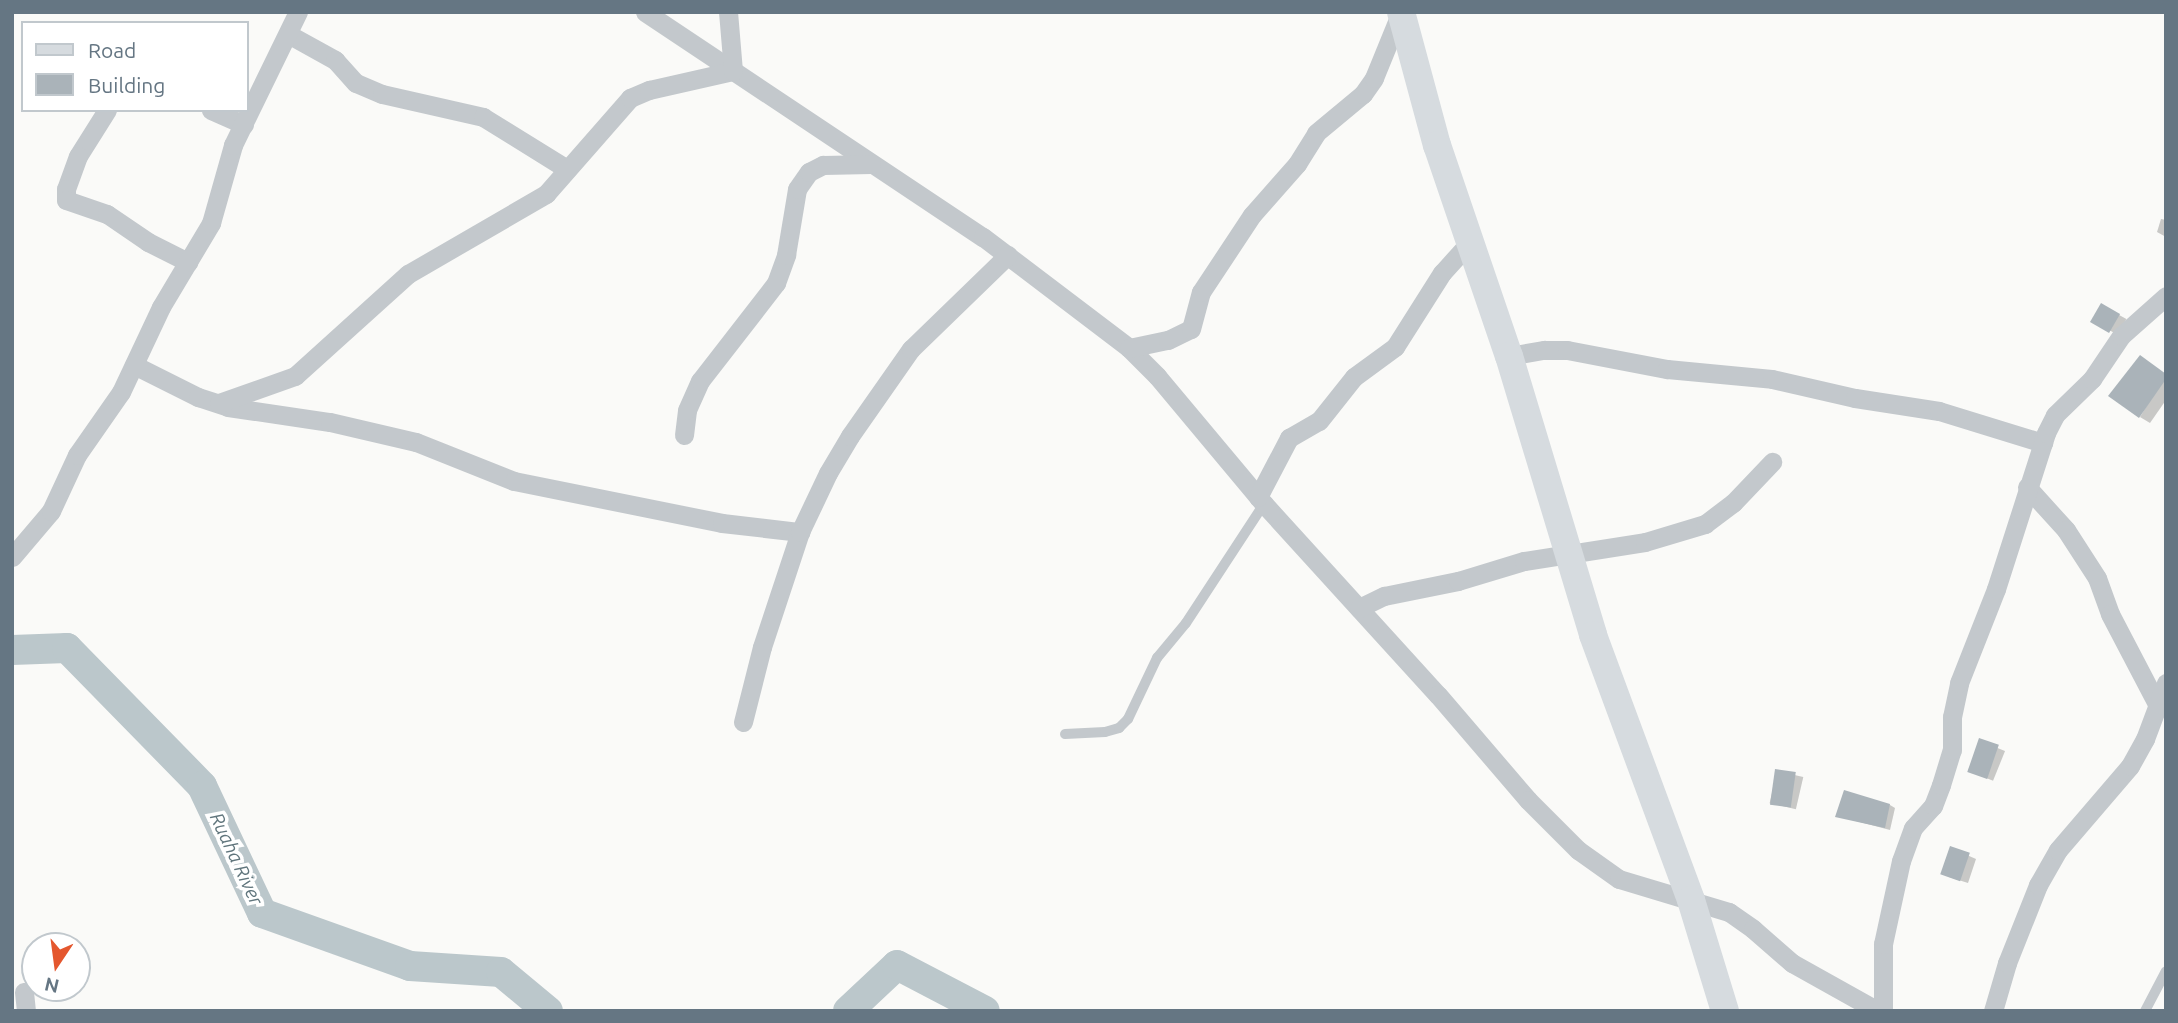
<!DOCTYPE html>
<html>
<head>
<meta charset="utf-8">
<style>
  body { margin:0 }
  #map { position:relative; width:2178px; height:1023px; overflow:hidden; background:#fafaf8; font-family:Ubuntu,sans-serif }
  div>[style] { position:absolute }
  .shadow>* { inset:0; background:#0003; transform-origin:0 0 }
  .river>* { height:30px; margin:-15px; padding:0 15px; transform-origin:15px; border-radius:15px; background:#bbc7cb }
  .building>* { inset:0; background:#aab3b9; transform-origin:0 0 }
  .service>* { height:10px; margin:-5px; padding:0 5px; transform-origin:5px; border-radius:5px; background:#c3c8cc }
  .minor>* { height:19px; margin:-9.5px; padding:0 9.5px; transform-origin:9.5px; border-radius:9.5px; background:#c3c8cc }
  .secondary>* { height:28px; margin:-14px; padding:0 14px; transform-origin:14px; border-radius:14px; background:#d6dbdf }
  span { translate:-50% -50%; white-space:nowrap; text-align:center; line-height:1.15; -webkit-text-stroke:7px #fff; paint-order:stroke }
  .water-label { font-size:19px; color:#60757c; font-style:italic }
  .frame { position:absolute; inset:0; border:14px solid #657683; pointer-events:none }
  .legend { position:absolute; left:21px; top:21px; width:228px; height:91px; box-sizing:border-box; background:#fff; border:2px solid #c1c8cd; margin:0; padding:9px 12px; list-style:none; font-size:21px; color:#657683 }
  .legend li { display:flex; align-items:center; gap:14px; height:35px }
  .legend b { width:35px; border:2px solid #c1c8cd }
  .north { position:absolute; left:21px; top:932px; width:70px; height:70px; box-sizing:border-box; background:#fff; border:2px solid #c1c8cd; border-radius:50%; rotate:193deg; font-size:19px; font-weight:700; line-height:28px; text-align:center; color:#657683 }
  .north::after { content:''; display:block; margin:auto; width:24px; height:32px; background:#e4572e; clip-path:polygon(50% 0,100% 100%,50% 72%,0 100%) }
</style>
</head>
<body>
<div id="map">
  <div class="shadow">
    <div style="clip-path:polygon(2161px 219px,2166px 220px,2166px 237px,2157px 232px)"></div>
    <div style="left:2101px;top:305px;width:29px;height:18px;rotate:29deg"></div>
    <div style="clip-path:polygon(2166px 374px,2166px 400px,2150px 423px,2140px 417px)"></div>
    <div style="left:1980px;top:741px;width:27px;height:32px;rotate:22deg"></div>
    <div style="left:1777px;top:771px;width:27px;height:33px;rotate:13deg"></div>
    <div style="clip-path:polygon(1890px 805px,1895px 808px,1890px 830px,1837px 816px)"></div>
    <div style="clip-path:polygon(1951px 848px,1976px 859px,1968px 883px,1949px 877px)"></div>
  </div>
  <div class="river">
    <div style="left:12px;top:650px;width:55px;rotate:-2.1deg"></div>
    <div style="left:67px;top:648px;width:193px;rotate:45.6deg"></div>
    <div style="left:202px;top:786px;width:140px;rotate:64.7deg"></div>
    <div style="left:262px;top:913px;width:157px;rotate:19.7deg"></div>
    <div style="left:410px;top:966px;width:91px;rotate:3.8deg"></div>
    <div style="left:501px;top:972px;width:61px;rotate:39.7deg"></div>
    <div style="left:848px;top:1011px;width:67px;rotate:-43.2deg"></div>
    <div style="left:897px;top:965px;width:99px;rotate:27.6deg"></div>
  </div>
  <div class="building">
    <div style="left:2101px;top:303px;width:22px;height:22px;rotate:30deg"></div>
    <div style="clip-path:polygon(2140px 355px,2166px 374px,2166px 379px,2139px 418px,2108px 396px)"></div>
    <div style="left:1979px;top:738px;width:21px;height:36px;rotate:19deg"></div>
    <div style="left:1775px;top:769px;width:21px;height:36px;rotate:8deg"></div>
    <div style="clip-path:polygon(1844px 790px,1890px 804px,1885px 828px,1835px 817px)"></div>
    <div style="left:1950px;top:846px;width:21px;height:30px;rotate:19deg"></div>
  </div>
  <div class="service">
    <div style="left:1065px;top:734px;width:40px;rotate:-2.9deg"></div>
    <div style="left:1105px;top:732px;width:15px;rotate:-16deg"></div>
    <div style="left:1119px;top:728px;width:13px;rotate:-45deg"></div>
    <div style="left:1128px;top:719px;width:68px;rotate:-64.6deg"></div>
    <div style="left:1157px;top:658px;width:45px;rotate:-50.4deg"></div>
    <div style="left:1186px;top:623px;width:142px;rotate:-56.8deg"></div>
    <div style="left:2145px;top:1011px;width:45px;rotate:-62.3deg"></div>
  </div>
  <div class="minor">
    <div style="left:645px;top:12px;width:406px;rotate:33.7deg"></div>
    <div style="left:983px;top:237px;width:183px;rotate:37.2deg"></div>
    <div style="left:1129px;top:348px;width:40px;rotate:45deg"></div>
    <div style="left:1157px;top:376px;width:167px;rotate:50.1deg"></div>
    <div style="left:1264px;top:504px;width:258px;rotate:47.7deg"></div>
    <div style="left:1438px;top:695px;width:138px;rotate:49.4deg"></div>
    <div style="left:1528px;top:800px;width:71px;rotate:45deg"></div>
    <div style="left:1578px;top:850px;width:50px;rotate:35.3deg"></div>
    <div style="left:1619px;top:879px;width:115px;rotate:16.7deg"></div>
    <div style="left:1729px;top:912px;width:29px;rotate:35deg"></div>
    <div style="left:1753px;top:929px;width:52px;rotate:41.1deg"></div>
    <div style="left:1792px;top:963px;width:98px;rotate:29.2deg"></div>
    <div style="left:288px;top:34px;width:54px;rotate:29deg"></div>
    <div style="left:335px;top:60px;width:31px;rotate:48deg"></div>
    <div style="left:356px;top:83px;width:28px;rotate:23deg"></div>
    <div style="left:382px;top:94px;width:104px;rotate:12.8deg"></div>
    <div style="left:483px;top:117px;width:99px;rotate:31.8deg"></div>
    <div style="left:107px;top:110px;width:54px;rotate:122.2deg"></div>
    <div style="left:78px;top:156px;width:35px;rotate:110deg"></div>
    <div style="left:66px;top:189px;width:11px;rotate:90deg"></div>
    <div style="left:66px;top:200px;width:43px;rotate:18.9deg"></div>
    <div style="left:107px;top:214px;width:50px;rotate:34.3deg"></div>
    <div style="left:148px;top:242px;width:45px;rotate:26.6deg"></div>
    <div style="left:211px;top:110px;width:36px;rotate:24deg"></div>
    <div style="left:1129px;top:348px;width:40px;rotate:-12deg"></div>
    <div style="left:1168px;top:340px;width:25px;rotate:-26deg"></div>
    <div style="left:1191px;top:329px;width:38px;rotate:-75deg"></div>
    <div style="left:1201px;top:292px;width:92px;rotate:-56.5deg"></div>
    <div style="left:1252px;top:215px;width:68px;rotate:-48.6deg"></div>
    <div style="left:1297px;top:164px;width:36px;rotate:-58deg"></div>
    <div style="left:1316px;top:133px;width:61px;rotate:-39.7deg"></div>
    <div style="left:1363px;top:94px;width:19px;rotate:-55deg"></div>
    <div style="left:1374px;top:78px;width:71px;rotate:-67.8deg"></div>
    <div style="left:1509px;top:356px;width:36px;rotate:-10deg"></div>
    <div style="left:1544px;top:350px;width:23px"></div>
    <div style="left:1567px;top:350px;width:102px;rotate:10.8deg"></div>
    <div style="left:1667px;top:369px;width:105px;rotate:5.4deg"></div>
    <div style="left:1772px;top:379px;width:85px;rotate:12.9deg"></div>
    <div style="left:1855px;top:398px;width:85px;rotate:8.8deg"></div>
    <div style="left:1939px;top:411px;width:109px;rotate:17.1deg"></div>
    <div style="left:134px;top:365px;width:72px;rotate:26.6deg"></div>
    <div style="left:198px;top:397px;width:32px;rotate:18deg"></div>
    <div style="left:228px;top:407px;width:103px;rotate:8.4deg"></div>
    <div style="left:330px;top:422px;width:88px;rotate:13.1deg"></div>
    <div style="left:416px;top:442px;width:105px;rotate:21.7deg"></div>
    <div style="left:514px;top:481px;width:212px;rotate:11.4deg"></div>
    <div style="left:722px;top:523px;width:79px;rotate:6.6deg"></div>
    <div style="left:219px;top:403px;width:81px;rotate:-19.6deg"></div>
    <div style="left:295px;top:376px;width:152px;rotate:-42.1deg"></div>
    <div style="left:408px;top:274px;width:160px;rotate:-30.1deg"></div>
    <div style="left:546px;top:194px;width:128px;rotate:-48.8deg"></div>
    <div style="left:630px;top:98px;width:21px;rotate:-23deg"></div>
    <div style="left:649px;top:90px;width:86px;rotate:-12.7deg"></div>
    <div style="left:733px;top:71px;width:59px;rotate:-94.8deg"></div>
    <div style="left:684px;top:435px;width:25px;rotate:-83deg"></div>
    <div style="left:687px;top:410px;width:32px;rotate:-66deg"></div>
    <div style="left:700px;top:381px;width:124px;rotate:-52.2deg"></div>
    <div style="left:776px;top:283px;width:30px;rotate:-70deg"></div>
    <div style="left:786px;top:255px;width:67px;rotate:-80.5deg"></div>
    <div style="left:797px;top:189px;width:21px;rotate:-55deg"></div>
    <div style="left:809px;top:172px;width:16px;rotate:-27deg"></div>
    <div style="left:823px;top:165px;width:48px;rotate:-1.2deg"></div>
    <div style="left:2027px;top:487px;width:58px;rotate:47.8deg"></div>
    <div style="left:2066px;top:530px;width:57px;rotate:57.1deg"></div>
    <div style="left:2097px;top:578px;width:38px;rotate:70deg"></div>
    <div style="left:2110px;top:614px;width:102px;rotate:62.4deg"></div>
    <div style="left:1258px;top:497px;width:67px;rotate:-62.3deg"></div>
    <div style="left:1289px;top:438px;width:34px;rotate:-30deg"></div>
    <div style="left:1319px;top:421px;width:56px;rotate:-51.5deg"></div>
    <div style="left:1354px;top:377px;width:51px;rotate:-36.2deg"></div>
    <div style="left:1395px;top:347px;width:88px;rotate:-57.6deg"></div>
    <div style="left:1442px;top:273px;width:42px;rotate:-47.9deg"></div>
    <div style="left:12px;top:557px;width:60px;rotate:-49.7deg"></div>
    <div style="left:51px;top:511px;width:62px;rotate:-65.1deg"></div>
    <div style="left:77px;top:455px;width:77px;rotate:-55.1deg"></div>
    <div style="left:121px;top:392px;width:94px;rotate:-64.8deg"></div>
    <div style="left:161px;top:307px;width:98px;rotate:-59.2deg"></div>
    <div style="left:211px;top:223px;width:81px;rotate:-74.2deg"></div>
    <div style="left:233px;top:145px;width:148px;rotate:-64deg"></div>
    <div style="left:1359px;top:608px;width:28px;rotate:-26deg"></div>
    <div style="left:1384px;top:596px;width:76px;rotate:-11.5deg"></div>
    <div style="left:1458px;top:581px;width:69px;rotate:-16.9deg"></div>
    <div style="left:1524px;top:561px;width:122px;rotate:-8.9deg"></div>
    <div style="left:1645px;top:542px;width:63px;rotate:-16.7deg"></div>
    <div style="left:1705px;top:524px;width:35px;rotate:-37deg"></div>
    <div style="left:1733px;top:503px;width:57px;rotate:-46.4deg"></div>
    <div style="left:743px;top:722px;width:77px;rotate:-75.8deg"></div>
    <div style="left:762px;top:647px;width:121px;rotate:-71.7deg"></div>
    <div style="left:800px;top:532px;width:65px;rotate:-64.6deg"></div>
    <div style="left:828px;top:473px;width:43px;rotate:-59.3deg"></div>
    <div style="left:850px;top:436px;width:106px;rotate:-55deg"></div>
    <div style="left:911px;top:349px;width:135px;rotate:-44.1deg"></div>
    <div style="left:24px;top:992px;width:19px;rotate:84deg"></div>
    <div style="left:1883px;top:1011px;width:67px;rotate:-90deg"></div>
    <div style="left:1883px;top:944px;width:85px;rotate:-77.8deg"></div>
    <div style="left:1901px;top:861px;width:35px;rotate:-70deg"></div>
    <div style="left:1913px;top:828px;width:30px;rotate:-48deg"></div>
    <div style="left:1933px;top:806px;width:22px;rotate:-69deg"></div>
    <div style="left:1941px;top:785px;width:37px;rotate:-73deg"></div>
    <div style="left:1952px;top:750px;width:33px;rotate:-90deg"></div>
    <div style="left:1952px;top:717px;width:35px;rotate:-78deg"></div>
    <div style="left:1959px;top:683px;width:101px;rotate:-68.5deg"></div>
    <div style="left:1996px;top:589px;width:164px;rotate:-72.2deg"></div>
    <div style="left:2046px;top:433px;width:20px;rotate:-63deg"></div>
    <div style="left:2055px;top:415px;width:52px;rotate:-44.2deg"></div>
    <div style="left:2092px;top:379px;width:52px;rotate:-56deg"></div>
    <div style="left:2121px;top:336px;width:60px;rotate:-41.6deg"></div>
    <div style="left:1993px;top:1011px;width:50px;rotate:-73.7deg"></div>
    <div style="left:2007px;top:963px;width:84px;rotate:-68.3deg"></div>
    <div style="left:2038px;top:885px;width:40px;rotate:-60.3deg"></div>
    <div style="left:2058px;top:850px;width:111px;rotate:-49.4deg"></div>
    <div style="left:2130px;top:766px;width:31px;rotate:-61deg"></div>
    <div style="left:2145px;top:739px;width:60px;rotate:-69.4deg"></div>
  </div>
  <div class="secondary">
    <div style="left:1401px;top:12px;width:138px;rotate:74.9deg"></div>
    <div style="left:1437px;top:145px;width:223px;rotate:71.2deg"></div>
    <div style="left:1509px;top:356px;width:291px;rotate:73.2deg"></div>
    <div style="left:1593px;top:635px;width:283px;rotate:69.7deg"></div>
    <div style="left:1691px;top:900px;width:116px;rotate:73deg"></div>
  </div>
  <div class="water-label">
    <span style="left:236px;top:859px;rotate:65deg">Ruaha River</span>
  </div>
  <div class="frame"></div>
  <ul class="legend">
  <li><b style="height:9px;background:#d6dbdf"></b>Road</li>
  <li><b style="height:19px;background:#aab3b9"></b>Building</li>
  </ul>
  <div class="north">N</div>
</div>
</body>
</html>
